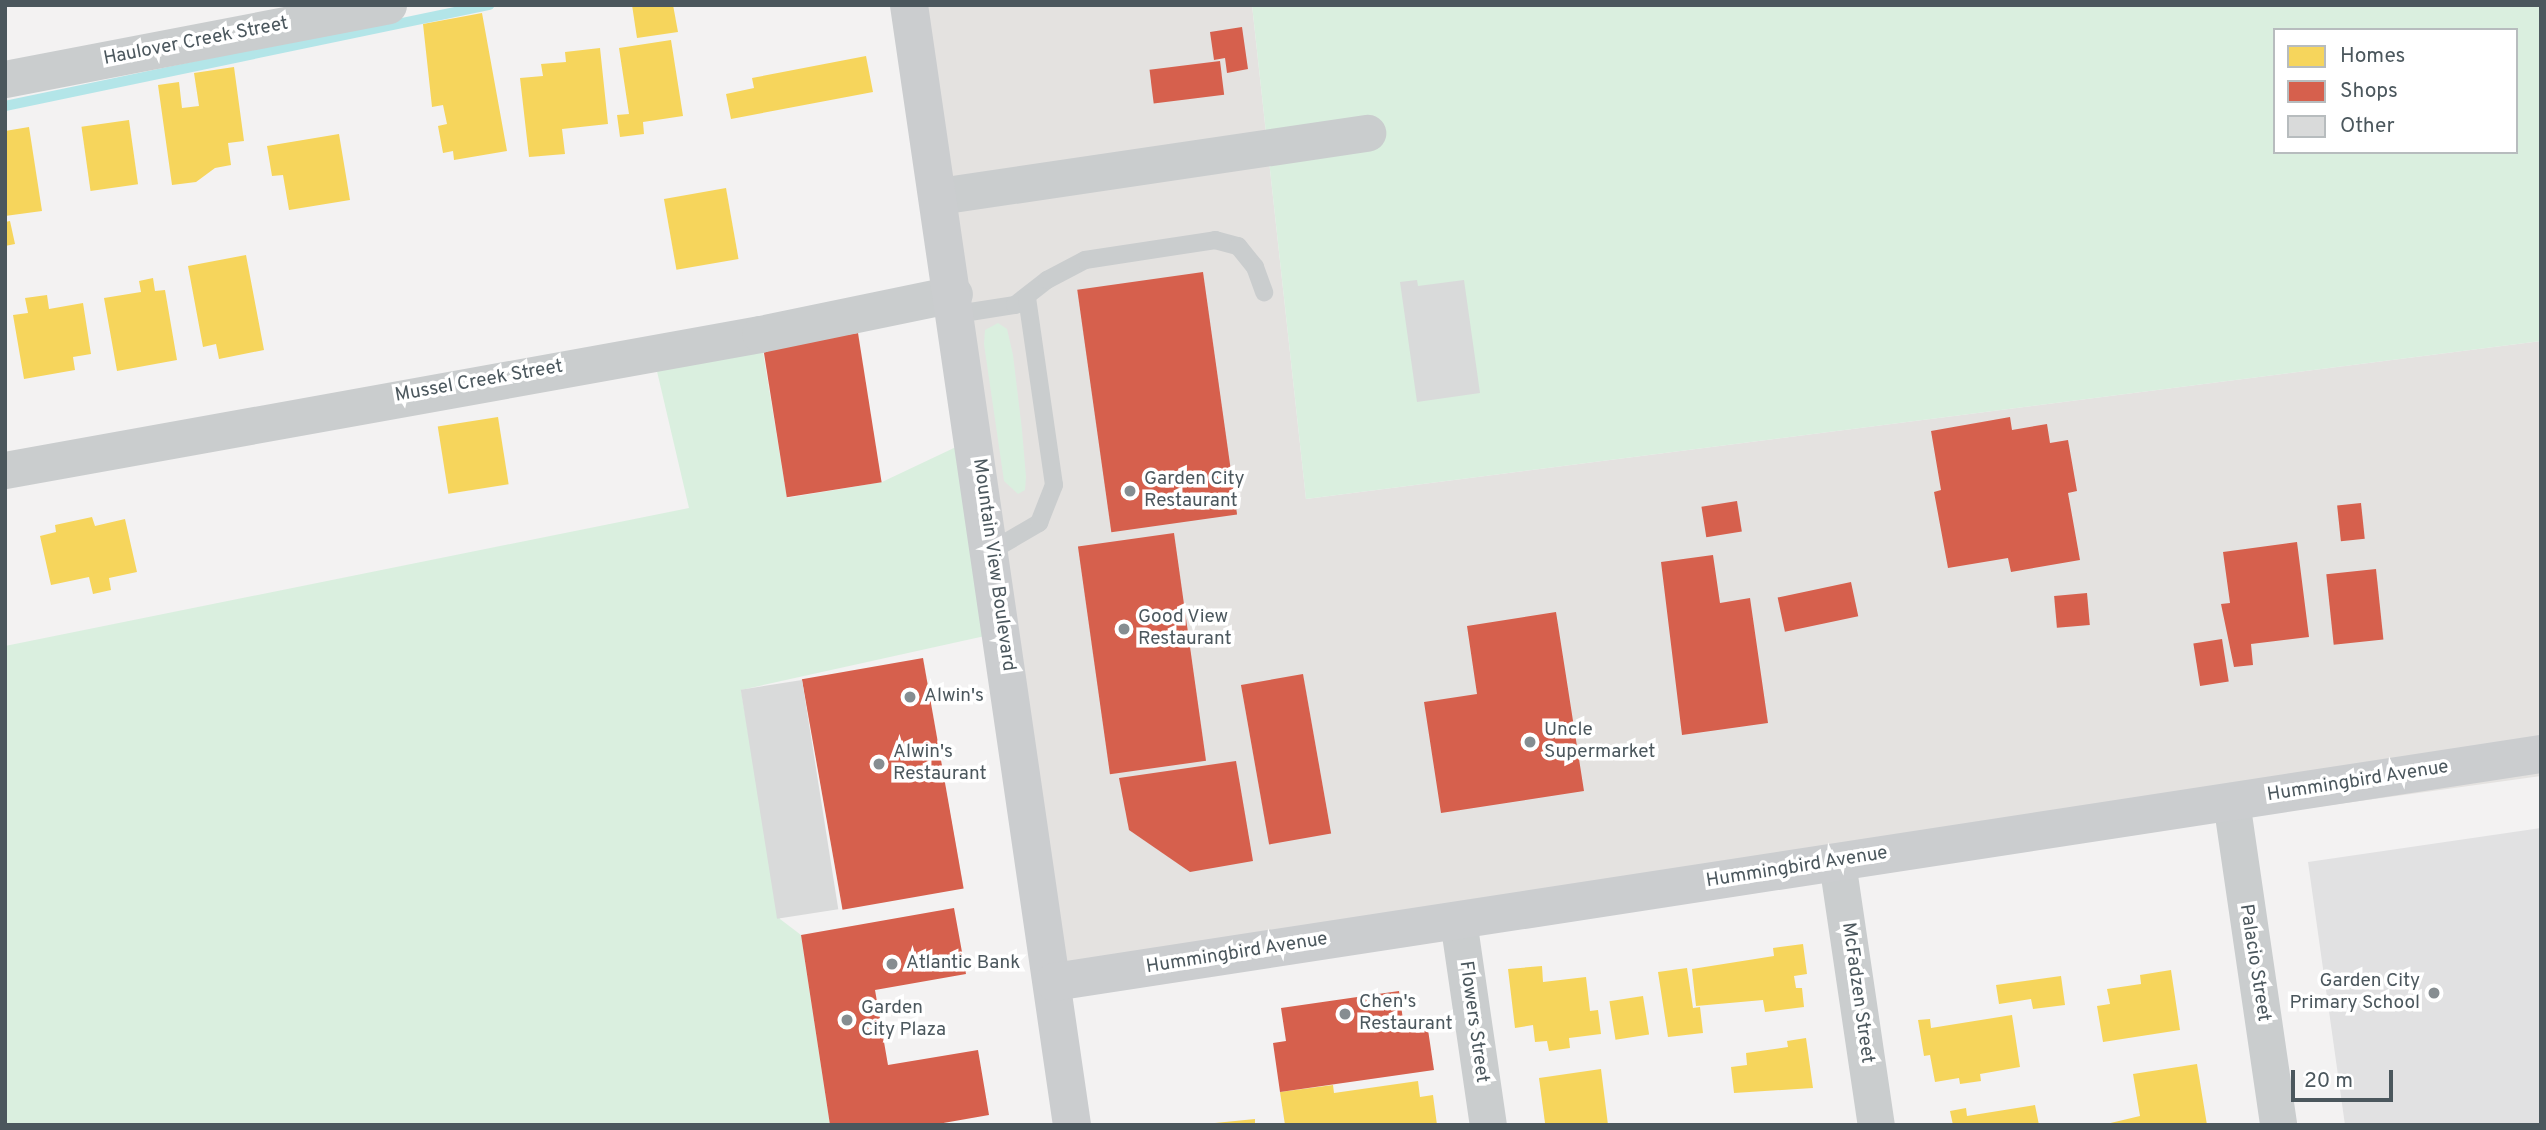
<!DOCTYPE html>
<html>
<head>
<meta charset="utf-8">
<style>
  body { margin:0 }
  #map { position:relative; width:2546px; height:1130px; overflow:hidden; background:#f3f2f2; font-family:Overpass,sans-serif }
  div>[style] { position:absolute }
  .commercial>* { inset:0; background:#e4e2e0 }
  .education>* { inset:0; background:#e1e1e2 }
  .green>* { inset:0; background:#daefdf }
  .homes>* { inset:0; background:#f6d55c; transform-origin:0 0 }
  .shops>* { inset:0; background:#d6604d; transform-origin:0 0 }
  .stream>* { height:10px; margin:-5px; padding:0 5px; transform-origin:5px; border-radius:5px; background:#b3e5e8 }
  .building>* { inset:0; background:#d9dada; transform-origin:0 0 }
  .lane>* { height:18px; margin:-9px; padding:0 9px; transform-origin:9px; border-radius:9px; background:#cacdce }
  .street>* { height:37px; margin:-18.5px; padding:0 18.5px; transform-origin:18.5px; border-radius:18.5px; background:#cacdce }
  .secondary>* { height:38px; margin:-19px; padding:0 19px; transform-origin:19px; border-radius:19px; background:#cbcdcf }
  .dots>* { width:19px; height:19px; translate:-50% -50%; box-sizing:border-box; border:4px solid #fff; border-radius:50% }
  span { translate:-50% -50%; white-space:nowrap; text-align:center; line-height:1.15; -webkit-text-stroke:7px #fff; paint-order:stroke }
  .street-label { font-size:19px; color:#4b575d }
  .poi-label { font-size:19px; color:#4b575d }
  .left { translate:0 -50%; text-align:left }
  .right { translate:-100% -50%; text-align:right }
  .frame { position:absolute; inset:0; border:7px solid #4b575d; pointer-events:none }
  .legend { position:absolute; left:2273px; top:28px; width:245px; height:126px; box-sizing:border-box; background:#fff; border:2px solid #b7bcbe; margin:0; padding:9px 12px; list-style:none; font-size:21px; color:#4b575d }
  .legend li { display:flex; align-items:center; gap:14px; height:35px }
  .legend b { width:35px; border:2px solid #b7bcbe }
  .scale { position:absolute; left:2291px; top:1070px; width:102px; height:32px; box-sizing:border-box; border:4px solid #4b575d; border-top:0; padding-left:9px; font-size:21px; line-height:24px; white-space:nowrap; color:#4b575d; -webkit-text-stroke:5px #fff; paint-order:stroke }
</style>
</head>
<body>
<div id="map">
  <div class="commercial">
    <div style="clip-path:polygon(911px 5px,1252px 5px,1306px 499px,2541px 341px,2541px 776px,1054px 982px)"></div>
  </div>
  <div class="education">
    <div style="clip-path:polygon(2541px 828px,2541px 1125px,2345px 1125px,2308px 862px)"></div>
  </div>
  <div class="green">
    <div style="clip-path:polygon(evenodd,1252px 5px,2541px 5px,2541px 341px,1306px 499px,1252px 5px,2275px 30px,2516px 30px,2516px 152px,2275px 152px,2275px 30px)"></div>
    <div style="clip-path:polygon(998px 323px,1007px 329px,1013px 355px,1022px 430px,1026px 477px,1025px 490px,1018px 494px,1004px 481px,984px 344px,985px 330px)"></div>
    <div style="clip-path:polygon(760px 334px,787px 498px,882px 482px,975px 438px,1003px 632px,741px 690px,780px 919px,801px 935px,830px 1125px,5px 1125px,5px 646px,689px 508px,652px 350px)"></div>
  </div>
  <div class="homes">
    <div style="clip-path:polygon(632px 5px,673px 5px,678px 32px,637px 38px)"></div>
    <div style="clip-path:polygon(482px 13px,507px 151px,454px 160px,453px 151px,443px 153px,438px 126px,447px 124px,443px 105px,432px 107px,423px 24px)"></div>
    <div style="clip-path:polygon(671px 40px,683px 116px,643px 122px,644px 134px,620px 137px,617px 115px,629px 114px,619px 48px)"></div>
    <div style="clip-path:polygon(600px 48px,608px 124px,562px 129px,565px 154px,529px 157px,520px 78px,543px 76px,541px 64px,566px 62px,565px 52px)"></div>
    <div style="clip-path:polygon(866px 56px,873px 92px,731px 119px,726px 94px,754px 88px,752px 78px)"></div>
    <div style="clip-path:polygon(234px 67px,244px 141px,228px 143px,231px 165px,215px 168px,196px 182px,172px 185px,158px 85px,179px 82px,182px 108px,199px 106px,194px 73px)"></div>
    <div style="left:129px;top:120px;width:65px;height:48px;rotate:82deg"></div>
    <div style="clip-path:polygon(29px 127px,42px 211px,5px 216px,5px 131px)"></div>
    <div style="clip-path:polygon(339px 134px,350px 200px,289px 210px,283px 175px,272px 176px,267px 146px)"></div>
    <div style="left:726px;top:188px;width:72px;height:63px;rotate:80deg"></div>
    <div style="clip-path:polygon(10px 221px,15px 244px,5px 246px,5px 222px)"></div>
    <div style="clip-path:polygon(246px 255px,264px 350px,219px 359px,216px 344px,203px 347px,188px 266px)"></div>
    <div style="clip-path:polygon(153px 278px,155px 291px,165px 290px,177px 360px,117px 371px,104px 298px,141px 292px,139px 281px)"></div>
    <div style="clip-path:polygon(47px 295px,49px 309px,83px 303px,91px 354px,73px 357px,75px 370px,24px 379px,13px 315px,28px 313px,25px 298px)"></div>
    <div style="left:498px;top:417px;width:68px;height:61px;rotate:81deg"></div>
    <div style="clip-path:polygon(92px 517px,95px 526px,125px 519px,137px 572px,109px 578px,111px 590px,93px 594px,89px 577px,51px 585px,40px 536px,56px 532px,55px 525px)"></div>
    <div style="clip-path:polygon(1803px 944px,1807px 974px,1794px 976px,1796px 988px,1802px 988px,1804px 1007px,1765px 1012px,1763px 1000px,1696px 1006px,1692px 969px,1774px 956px,1773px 948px)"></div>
    <div style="clip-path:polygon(1542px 966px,1543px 982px,1586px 977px,1590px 1011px,1598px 1010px,1601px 1034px,1569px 1038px,1570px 1048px,1549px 1051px,1547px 1041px,1535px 1042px,1533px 1025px,1515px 1028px,1508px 969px)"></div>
    <div style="clip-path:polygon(1687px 968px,1693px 1008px,1700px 1007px,1703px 1033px,1668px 1037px,1658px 972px)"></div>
    <div style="clip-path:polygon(2171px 970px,2180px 1030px,2103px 1042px,2097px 1006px,2110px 1004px,2107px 989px,2141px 984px,2140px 975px)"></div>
    <div style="clip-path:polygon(2061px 976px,2065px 1005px,2033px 1009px,2031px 999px,1999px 1004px,1996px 985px)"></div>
    <div style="left:1643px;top:996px;width:39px;height:34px;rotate:81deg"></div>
    <div style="clip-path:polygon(2012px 1015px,2020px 1067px,1980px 1074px,1981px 1081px,1960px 1084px,1959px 1078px,1935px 1082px,1930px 1055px,1924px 1056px,1918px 1020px,1930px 1019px,1931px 1028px)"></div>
    <div style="clip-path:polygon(1806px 1038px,1813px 1088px,1734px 1093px,1731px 1067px,1747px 1065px,1746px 1053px,1788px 1047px,1787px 1041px)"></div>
    <div style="clip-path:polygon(2197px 1064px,2207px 1125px,2102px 1125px,2140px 1116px,2133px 1074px)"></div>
    <div style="clip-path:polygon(1601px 1069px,1608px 1125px,1545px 1123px,1539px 1078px)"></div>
    <div style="clip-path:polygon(1418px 1081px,1420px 1097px,1433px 1095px,1437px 1125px,1285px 1125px,1280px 1092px,1333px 1085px,1334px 1093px)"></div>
    <div style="clip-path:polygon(2035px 1105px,2039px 1125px,1953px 1125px,1950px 1111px,1966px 1108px,1967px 1116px)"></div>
    <div style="clip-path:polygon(1255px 1119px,1255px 1125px,1216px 1125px,1215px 1123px)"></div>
  </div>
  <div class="shops">
    <div style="clip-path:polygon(1242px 27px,1248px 69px,1227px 73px,1225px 58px,1214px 60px,1210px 32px)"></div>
    <div style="left:1220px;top:61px;width:34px;height:71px;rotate:83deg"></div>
    <div style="left:1203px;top:272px;width:245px;height:127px;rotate:82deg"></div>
    <div style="left:858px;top:333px;width:151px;height:96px;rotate:81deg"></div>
    <div style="clip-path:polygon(2010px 417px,2012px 430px,2047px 424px,2050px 443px,2068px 440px,2077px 491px,2068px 493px,2080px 560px,2011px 572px,2008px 558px,1948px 568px,1934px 492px,1941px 490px,1931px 431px)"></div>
    <div style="left:1737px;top:501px;width:31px;height:36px;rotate:81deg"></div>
    <div style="left:2361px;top:503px;width:36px;height:24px;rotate:84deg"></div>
    <div style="left:1174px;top:533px;width:230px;height:97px;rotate:82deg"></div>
    <div style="clip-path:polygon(2297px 542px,2309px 637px,2251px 644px,2253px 665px,2234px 667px,2221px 604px,2230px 603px,2223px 552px)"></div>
    <div style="clip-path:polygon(1713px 555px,1720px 603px,1750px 598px,1768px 723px,1682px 735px,1661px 562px)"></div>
    <div style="left:2376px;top:569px;width:71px;height:50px;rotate:84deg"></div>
    <div style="left:1851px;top:582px;width:35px;height:75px;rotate:78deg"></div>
    <div style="left:2087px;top:593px;width:32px;height:33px;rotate:85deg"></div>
    <div style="clip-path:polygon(1556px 612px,1584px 791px,1441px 813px,1424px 702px,1477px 694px,1467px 626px)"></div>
    <div style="left:2222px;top:639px;width:43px;height:29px;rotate:81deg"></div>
    <div style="left:923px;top:658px;width:234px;height:123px;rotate:80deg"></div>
    <div style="left:1303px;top:674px;width:162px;height:63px;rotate:80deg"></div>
    <div style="clip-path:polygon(1236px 761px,1253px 861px,1190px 872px,1129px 830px,1119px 778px)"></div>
    <div style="clip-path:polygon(954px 908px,966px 974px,875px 990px,888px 1065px,978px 1050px,989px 1115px,932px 1125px,830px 1125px,801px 935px)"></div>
    <div style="clip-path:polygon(1399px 991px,1404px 1027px,1427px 1023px,1434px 1070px,1280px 1092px,1273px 1043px,1286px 1041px,1281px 1008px)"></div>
  </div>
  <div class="stream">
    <div style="left:5px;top:106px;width:495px;rotate:-11.8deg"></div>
  </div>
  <div class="building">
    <div style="clip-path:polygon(1417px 280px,1418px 286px,1464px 280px,1480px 393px,1417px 402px,1400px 282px)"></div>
    <div style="left:802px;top:680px;width:232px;height:62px;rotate:81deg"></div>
  </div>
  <div class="lane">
    <div style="left:957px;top:314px;width:59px;rotate:-8.8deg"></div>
    <div style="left:1015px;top:305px;width:41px;rotate:-38deg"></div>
    <div style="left:1047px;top:280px;width:43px;rotate:-27.8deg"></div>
    <div style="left:1085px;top:260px;width:132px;rotate:-8.7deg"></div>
    <div style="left:1215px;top:240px;width:24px;rotate:15deg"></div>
    <div style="left:1238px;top:246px;width:27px;rotate:51deg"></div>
    <div style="left:1255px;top:267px;width:27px;rotate:70deg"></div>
    <div style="left:991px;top:551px;width:56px;rotate:-30.3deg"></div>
    <div style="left:1039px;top:523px;width:41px;rotate:-68.5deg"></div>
    <div style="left:1054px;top:485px;width:189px;rotate:-98.2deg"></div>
  </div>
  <div class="street">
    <div style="left:5px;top:79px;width:390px;rotate:-10.9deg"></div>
    <div style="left:939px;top:196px;width:433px;rotate:-8.4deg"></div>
    <div style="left:5px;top:470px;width:767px;rotate:-10.21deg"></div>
    <div style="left:760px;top:334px;width:198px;rotate:-11.7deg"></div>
    <div style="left:2231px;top:801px;width:327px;rotate:81.7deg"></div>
    <div style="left:1837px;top:862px;width:266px;rotate:81.6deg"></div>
    <div style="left:1458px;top:920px;width:207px;rotate:81.7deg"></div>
  </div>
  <div class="secondary">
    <div style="left:909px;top:5px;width:1132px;rotate:81.72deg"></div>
    <div style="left:1054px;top:982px;width:1504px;rotate:-8.72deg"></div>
  </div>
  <div class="dots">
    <div style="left:1130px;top:491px;background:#868d91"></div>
    <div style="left:1124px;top:629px;background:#868d91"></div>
    <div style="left:910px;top:697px;background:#868d91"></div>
    <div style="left:1530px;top:742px;background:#868d91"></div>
    <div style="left:879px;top:764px;background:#868d91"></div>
    <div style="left:892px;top:964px;background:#868d91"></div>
    <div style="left:2434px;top:993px;background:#868d91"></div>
    <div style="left:1345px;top:1014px;background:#868d91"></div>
    <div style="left:847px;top:1020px;background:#868d91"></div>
  </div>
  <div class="street-label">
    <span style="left:196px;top:42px;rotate:-11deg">Haulover Creek Street</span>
    <span style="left:479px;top:382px;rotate:-10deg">Mussel Creek Street</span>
    <span style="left:993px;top:565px;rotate:82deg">Mountain View Boulevard</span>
    <span style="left:2358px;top:782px;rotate:-9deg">Hummingbird Avenue</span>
    <span style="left:1797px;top:868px;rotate:-9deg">Hummingbird Avenue</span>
    <span style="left:1237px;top:954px;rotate:-9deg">Hummingbird Avenue</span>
    <span style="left:2254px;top:963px;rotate:81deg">Palacio Street</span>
    <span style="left:1857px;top:993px;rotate:82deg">McFadzen Street</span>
    <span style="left:1473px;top:1022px;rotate:82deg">Flowers Street</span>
  </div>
  <div class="poi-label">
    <span class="left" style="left:1144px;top:491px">Garden City<br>Restaurant</span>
    <span class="left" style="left:1138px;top:629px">Good View<br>Restaurant</span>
    <span class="left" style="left:924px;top:697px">Alwin's</span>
    <span class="left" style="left:1544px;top:742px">Uncle<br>Supermarket</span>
    <span class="left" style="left:893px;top:764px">Alwin's<br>Restaurant</span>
    <span class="left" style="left:906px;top:964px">Atlantic Bank</span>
    <span class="right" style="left:2420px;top:993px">Garden City<br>Primary School</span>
    <span class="left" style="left:1359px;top:1014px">Chen's<br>Restaurant</span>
    <span class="left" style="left:861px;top:1020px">Garden<br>City Plaza</span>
  </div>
  <div class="frame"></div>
  <ul class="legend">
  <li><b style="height:19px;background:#f6d55c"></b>Homes</li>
  <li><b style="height:19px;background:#d6604d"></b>Shops</li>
  <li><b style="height:19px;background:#d9dada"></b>Other</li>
  </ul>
  <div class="scale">20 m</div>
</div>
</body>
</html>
